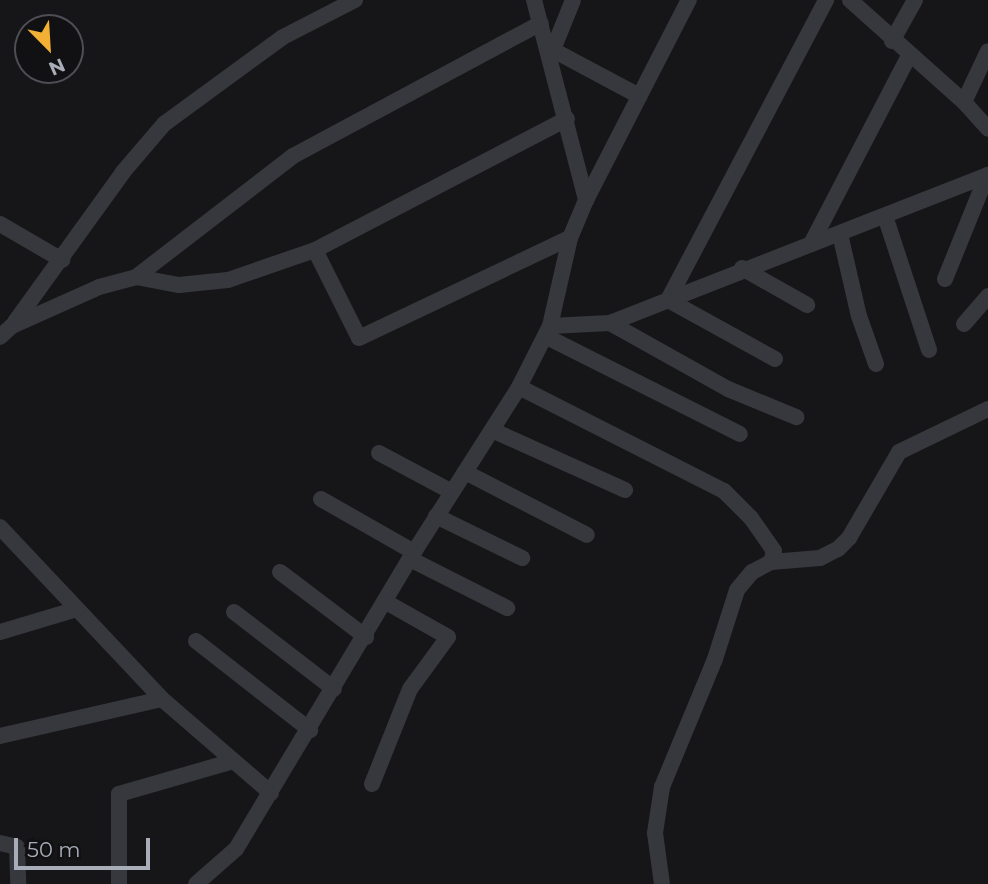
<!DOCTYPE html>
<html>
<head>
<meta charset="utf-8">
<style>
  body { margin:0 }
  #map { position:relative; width:988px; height:884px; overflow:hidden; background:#161618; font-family:Montserrat,sans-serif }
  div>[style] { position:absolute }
  .minor>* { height:16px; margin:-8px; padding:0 8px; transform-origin:8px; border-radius:8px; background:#37383d }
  span { translate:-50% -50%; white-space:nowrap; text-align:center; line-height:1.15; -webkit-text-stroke:6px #111113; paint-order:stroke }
  .north { position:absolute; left:14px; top:14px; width:70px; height:70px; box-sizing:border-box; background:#111113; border:2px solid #4d4f55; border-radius:50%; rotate:156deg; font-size:19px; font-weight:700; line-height:28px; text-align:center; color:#a8adb8 }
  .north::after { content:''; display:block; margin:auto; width:24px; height:32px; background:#f2b134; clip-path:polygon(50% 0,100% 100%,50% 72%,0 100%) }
  .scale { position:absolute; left:14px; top:838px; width:136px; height:32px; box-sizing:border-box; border:4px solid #a8adb8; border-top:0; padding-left:9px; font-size:21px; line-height:24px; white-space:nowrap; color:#a8adb8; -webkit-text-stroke:5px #111113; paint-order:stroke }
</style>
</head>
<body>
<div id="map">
  <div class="minor">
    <div style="left:534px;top:0;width:207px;rotate:75.4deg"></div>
    <div style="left:586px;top:200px;width:41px;rotate:112.8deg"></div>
    <div style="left:570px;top:238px;width:90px;rotate:102.8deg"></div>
    <div style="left:850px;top:0;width:153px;rotate:41.8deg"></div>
    <div style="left:964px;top:102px;width:36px;rotate:48deg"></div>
    <div style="left:892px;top:41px;width:47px;rotate:-60.7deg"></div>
    <div style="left:553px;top:50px;width:98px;rotate:28.1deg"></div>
    <div style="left:550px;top:57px;width:61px;rotate:-68deg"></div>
    <div style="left:964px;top:102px;width:56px;rotate:-64.8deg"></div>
    <div style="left:586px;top:200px;width:225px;rotate:-62.8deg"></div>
    <div style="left:885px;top:216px;width:141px;rotate:71.8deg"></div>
    <div style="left:0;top:224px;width:72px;rotate:30.1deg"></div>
    <div style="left:840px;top:234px;width:84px;rotate:77deg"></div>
    <div style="left:859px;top:316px;width:51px;rotate:70.5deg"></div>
    <div style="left:811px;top:244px;width:212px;rotate:-62.5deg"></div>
    <div style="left:315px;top:250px;width:98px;rotate:63.4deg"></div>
    <div style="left:359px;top:338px;width:233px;rotate:-25.4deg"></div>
    <div style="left:742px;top:268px;width:75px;rotate:29.6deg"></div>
    <div style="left:136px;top:277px;width:198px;rotate:-37.6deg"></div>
    <div style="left:293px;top:156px;width:281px;rotate:-28.2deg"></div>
    <div style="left:945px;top:279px;width:112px;rotate:-68deg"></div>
    <div style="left:15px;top:322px;width:185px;rotate:-54.2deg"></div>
    <div style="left:123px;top:172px;width:63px;rotate:-49.5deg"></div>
    <div style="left:164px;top:124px;width:147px;rotate:-36.2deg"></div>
    <div style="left:283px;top:37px;width:81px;rotate:-27.2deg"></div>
    <div style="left:610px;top:323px;width:135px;rotate:29.2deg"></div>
    <div style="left:728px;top:389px;width:74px;rotate:22.4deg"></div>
    <div style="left:964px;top:324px;width:37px;rotate:-49deg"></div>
    <div style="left:545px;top:336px;width:218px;rotate:26.7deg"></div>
    <div style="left:0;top:337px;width:16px;rotate:-43deg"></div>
    <div style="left:12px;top:326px;width:95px;rotate:-24.1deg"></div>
    <div style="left:99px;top:287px;width:38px;rotate:-15deg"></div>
    <div style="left:136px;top:277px;width:44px;rotate:10.5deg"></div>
    <div style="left:179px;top:285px;width:49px;rotate:-5.8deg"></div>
    <div style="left:228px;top:280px;width:92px;rotate:-19deg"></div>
    <div style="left:315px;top:250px;width:284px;rotate:-27.5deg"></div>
    <div style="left:775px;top:359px;width:122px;rotate:-151.1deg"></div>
    <div style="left:668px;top:300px;width:339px;rotate:-62.2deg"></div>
    <div style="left:519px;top:387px;width:230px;rotate:26.9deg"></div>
    <div style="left:724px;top:491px;width:38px;rotate:45deg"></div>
    <div style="left:751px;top:518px;width:40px;rotate:55.1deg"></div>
    <div style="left:774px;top:551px;width:11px;rotate:105deg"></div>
    <div style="left:771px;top:562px;width:21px;rotate:152deg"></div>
    <div style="left:752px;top:572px;width:23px;rotate:130deg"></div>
    <div style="left:737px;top:590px;width:72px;rotate:107.7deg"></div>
    <div style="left:715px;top:659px;width:139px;rotate:112.5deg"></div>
    <div style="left:662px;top:787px;width:47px;rotate:98.7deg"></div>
    <div style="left:655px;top:833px;width:51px;rotate:82.2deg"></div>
    <div style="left:492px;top:430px;width:146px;rotate:24.3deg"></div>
    <div style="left:379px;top:453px;width:83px;rotate:28.1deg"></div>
    <div style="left:465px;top:472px;width:137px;rotate:27.3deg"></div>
    <div style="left:321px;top:499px;width:107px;rotate:29.7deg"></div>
    <div style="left:436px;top:516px;width:96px;rotate:26deg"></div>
    <div style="left:0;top:527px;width:236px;rotate:46.7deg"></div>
    <div style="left:410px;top:559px;width:109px;rotate:26.8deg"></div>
    <div style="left:771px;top:562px;width:49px;rotate:-4.7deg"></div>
    <div style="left:820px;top:558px;width:20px;rotate:-27deg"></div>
    <div style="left:838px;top:549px;width:16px;rotate:-45deg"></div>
    <div style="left:849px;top:538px;width:99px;rotate:-59.8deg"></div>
    <div style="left:899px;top:452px;width:99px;rotate:-25.8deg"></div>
    <div style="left:280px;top:572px;width:108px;rotate:37.1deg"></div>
    <div style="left:234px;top:612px;width:126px;rotate:37.6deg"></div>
    <div style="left:0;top:632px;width:80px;rotate:-16.6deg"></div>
    <div style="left:196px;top:641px;width:145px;rotate:38deg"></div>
    <div style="left:0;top:736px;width:166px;rotate:-12.9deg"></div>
    <div style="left:162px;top:699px;width:144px;rotate:40.8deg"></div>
    <div style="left:372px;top:784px;width:102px;rotate:-68.2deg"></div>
    <div style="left:410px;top:689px;width:64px;rotate:-53.8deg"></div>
    <div style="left:448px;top:637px;width:71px;rotate:-150.6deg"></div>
    <div style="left:0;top:843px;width:17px;rotate:13deg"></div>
    <div style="left:17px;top:847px;width:37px;rotate:88deg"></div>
    <div style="left:119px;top:884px;width:90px;rotate:-90deg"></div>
    <div style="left:119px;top:794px;width:119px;rotate:-16.1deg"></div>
    <div style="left:196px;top:884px;width:53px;rotate:-41.2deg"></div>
    <div style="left:236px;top:849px;width:346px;rotate:-59.1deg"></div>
    <div style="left:414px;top:552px;width:196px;rotate:-57.5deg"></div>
    <div style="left:519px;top:387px;width:68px;rotate:-63.1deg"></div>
    <div style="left:550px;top:326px;width:60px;rotate:-2.9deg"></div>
    <div style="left:610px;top:323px;width:406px;rotate:-21.4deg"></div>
  </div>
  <div class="north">N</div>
  <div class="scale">50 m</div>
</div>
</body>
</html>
